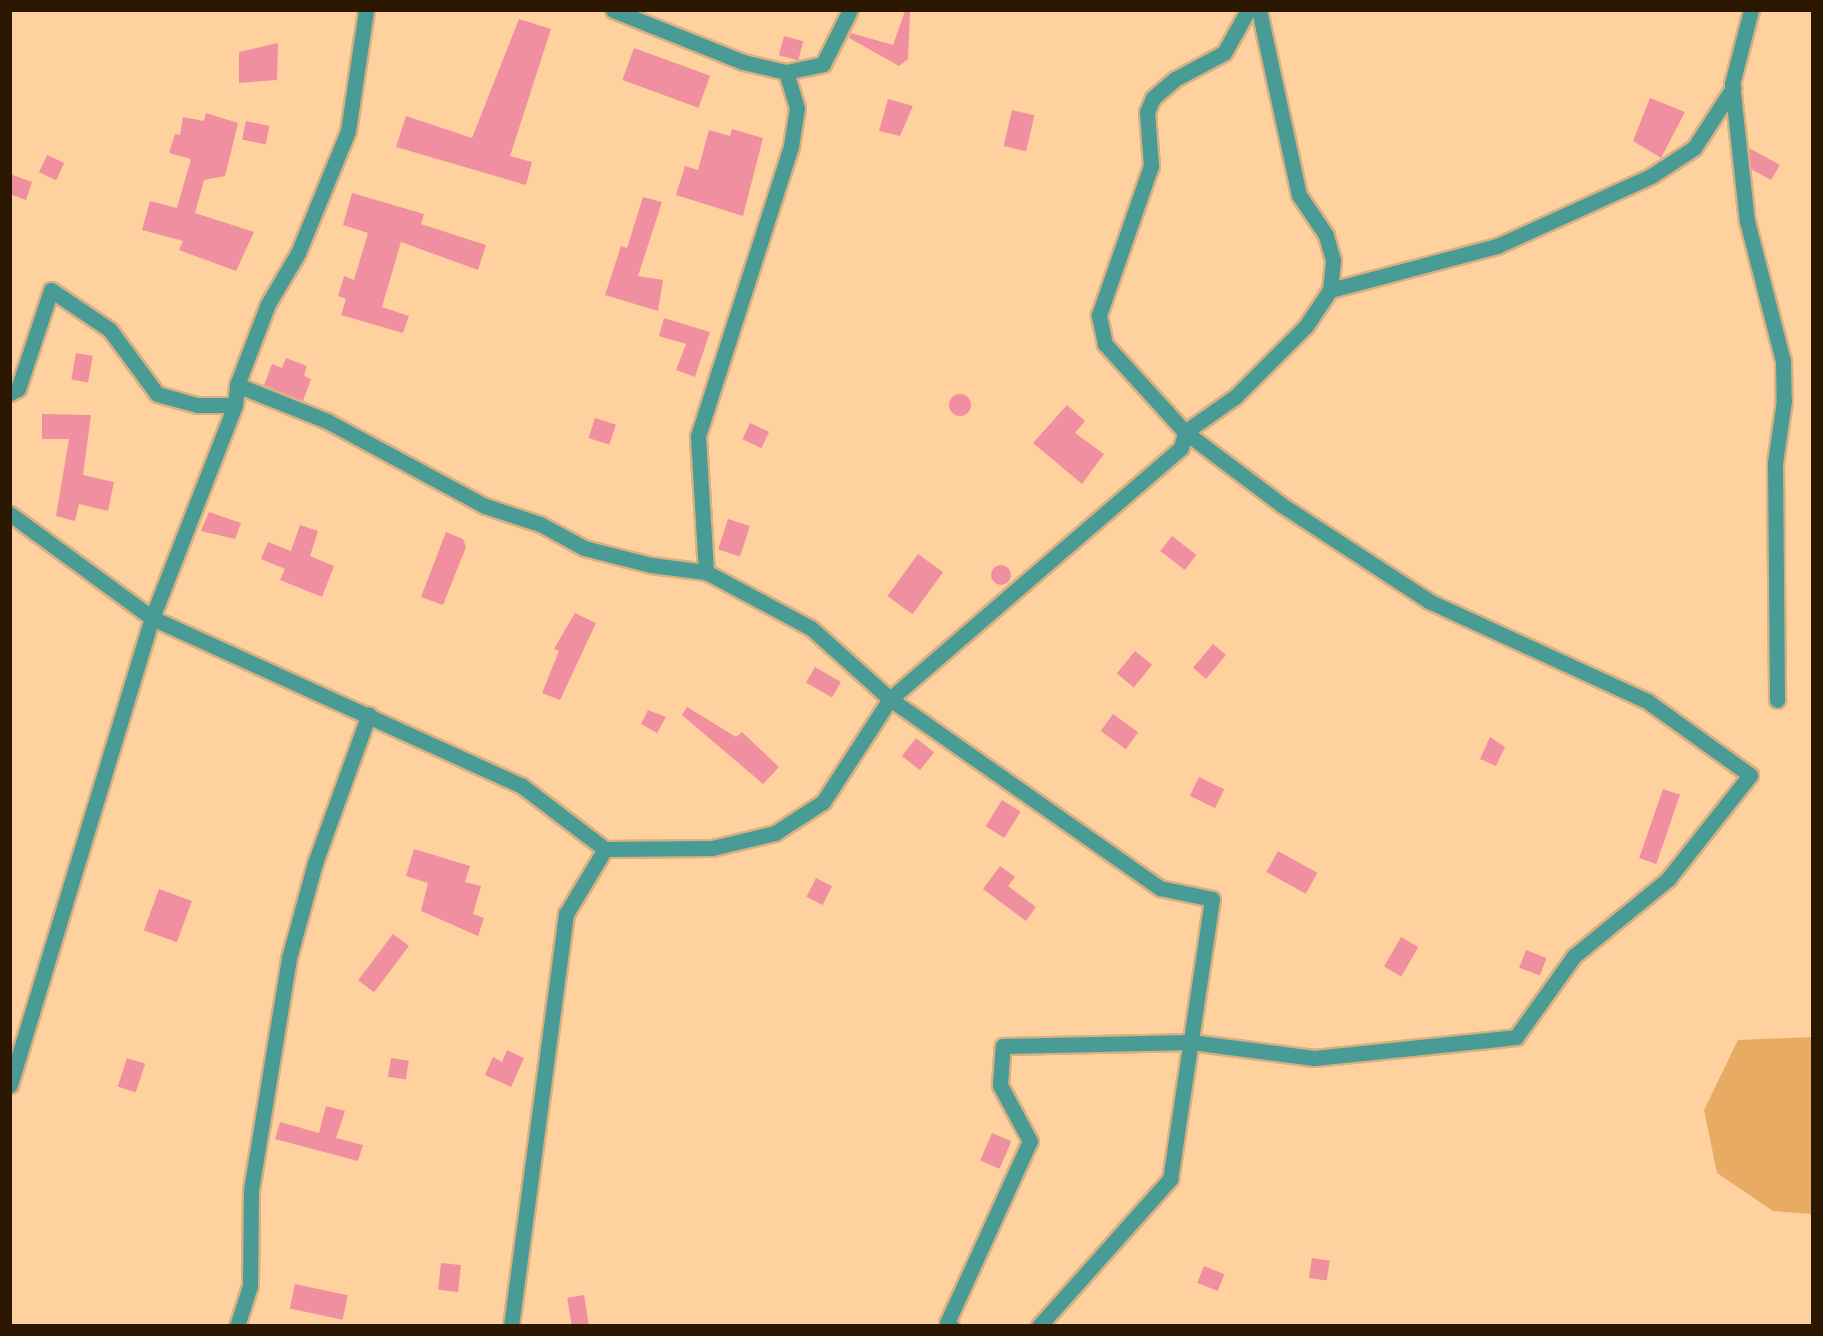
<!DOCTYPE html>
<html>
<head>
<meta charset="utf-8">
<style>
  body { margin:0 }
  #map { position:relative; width:1823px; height:1336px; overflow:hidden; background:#fed19e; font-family:"Fira Sans Condensed",sans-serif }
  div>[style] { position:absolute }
  .green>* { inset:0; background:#e8ab64 }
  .building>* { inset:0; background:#f08f9f; transform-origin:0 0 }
  .round { border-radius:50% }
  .roads { filter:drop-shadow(2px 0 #d8b082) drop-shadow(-2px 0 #d8b082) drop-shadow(0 2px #d8b082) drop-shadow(0 -2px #d8b082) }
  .minor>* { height:15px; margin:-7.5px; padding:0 7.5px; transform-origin:7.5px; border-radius:7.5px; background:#499b95 }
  span { translate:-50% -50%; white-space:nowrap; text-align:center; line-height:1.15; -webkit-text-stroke:5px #fed19e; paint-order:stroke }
  .frame { position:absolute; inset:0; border:12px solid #2c1700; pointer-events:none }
</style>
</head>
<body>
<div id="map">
  <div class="green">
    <div style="clip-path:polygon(1812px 1037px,1812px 1214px,1773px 1211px,1717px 1173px,1704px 1110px,1738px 1040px)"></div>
  </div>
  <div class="building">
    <div style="clip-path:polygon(905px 11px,910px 12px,908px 59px,899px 66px,849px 38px,851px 33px,893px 45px)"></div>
    <div style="clip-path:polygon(519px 19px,551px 29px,510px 156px,532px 162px,526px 185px,396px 147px,406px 116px,472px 138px)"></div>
    <div style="left:784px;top:36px;width:20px;height:20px;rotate:15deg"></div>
    <div style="clip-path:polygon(278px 43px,277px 80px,239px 83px,239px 52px)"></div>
    <div style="left:634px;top:48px;width:81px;height:34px;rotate:20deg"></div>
    <div style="clip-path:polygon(1650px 98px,1685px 112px,1661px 158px,1633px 141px)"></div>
    <div style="clip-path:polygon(888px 99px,913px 106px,900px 136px,879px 131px)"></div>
    <div style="left:1012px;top:110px;width:23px;height:37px;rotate:13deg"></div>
    <div style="clip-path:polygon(206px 113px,238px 123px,225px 176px,204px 180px,195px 213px,254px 232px,236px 271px,179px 250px,183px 241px,142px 230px,150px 201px,177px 208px,191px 159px,169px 153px,175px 134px,180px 135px,183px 117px,204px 121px)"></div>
    <div style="left:246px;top:121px;width:24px;height:19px;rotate:12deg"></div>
    <div style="clip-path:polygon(732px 129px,763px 138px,743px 216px,676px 195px,685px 166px,698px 170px,709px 130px,730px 136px)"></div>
    <div style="clip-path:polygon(1749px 148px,1780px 165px,1771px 180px,1751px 169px)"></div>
    <div style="left:47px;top:155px;width:19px;height:19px;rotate:25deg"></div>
    <div style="clip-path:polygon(10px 174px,32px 182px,26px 200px,10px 194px)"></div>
    <div style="clip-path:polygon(352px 193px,424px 214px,421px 224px,486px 245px,478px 270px,401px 242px,382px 307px,409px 316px,403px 333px,341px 315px,346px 299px,338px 296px,344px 276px,354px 280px,368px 233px,343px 225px)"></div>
    <div style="clip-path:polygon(643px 197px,662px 202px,638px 276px,663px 280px,658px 311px,605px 295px,621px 246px,627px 248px)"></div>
    <div style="clip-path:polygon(664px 318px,710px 332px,695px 377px,676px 370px,686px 344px,659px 336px)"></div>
    <div style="left:76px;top:353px;width:17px;height:27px;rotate:10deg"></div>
    <div style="clip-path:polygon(286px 358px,307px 366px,304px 376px,311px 379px,303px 401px,264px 385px,272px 364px,282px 368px)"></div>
    <div class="round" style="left:949px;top:394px;width:22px;height:22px"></div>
    <div style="clip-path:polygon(1067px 405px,1085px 421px,1075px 433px,1104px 454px,1082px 484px,1033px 443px)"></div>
    <div style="clip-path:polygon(42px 414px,91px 415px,83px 475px,114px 482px,108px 511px,79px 504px,75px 521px,56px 516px,69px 439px,42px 439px)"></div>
    <div style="left:595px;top:418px;width:22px;height:21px;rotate:18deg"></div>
    <div style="left:750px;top:423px;width:21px;height:18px;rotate:25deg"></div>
    <div style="clip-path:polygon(209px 512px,241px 523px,235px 539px,201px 531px)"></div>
    <div style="left:728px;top:519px;width:23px;height:32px;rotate:18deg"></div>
    <div style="clip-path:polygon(300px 525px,318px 531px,310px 556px,334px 566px,322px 597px,280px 580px,285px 569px,261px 559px,268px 542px,291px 551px)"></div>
    <div style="clip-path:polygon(446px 532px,463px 539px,466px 547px,443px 605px,421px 597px)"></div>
    <div style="left:1172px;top:536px;width:31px;height:19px;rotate:38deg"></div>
    <div style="left:918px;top:554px;width:31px;height:52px;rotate:36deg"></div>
    <div class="round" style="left:991px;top:565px;width:20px;height:20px"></div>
    <div style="clip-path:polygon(575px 613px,596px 623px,560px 700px,542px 693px,559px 651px,554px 649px)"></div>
    <div style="left:1213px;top:644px;width:17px;height:31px;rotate:40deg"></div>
    <div style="left:1135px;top:651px;width:22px;height:29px;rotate:39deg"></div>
    <div style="left:815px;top:667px;width:30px;height:18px;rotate:30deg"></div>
    <div style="clip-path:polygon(687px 707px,736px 737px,742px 732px,779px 767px,763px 784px,682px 715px)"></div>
    <div style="clip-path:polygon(648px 710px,666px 717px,657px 733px,641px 724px)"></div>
    <div style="left:1113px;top:714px;width:31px;height:21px;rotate:36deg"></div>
    <div style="clip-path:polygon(1490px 737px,1505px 747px,1496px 766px,1480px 759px)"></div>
    <div style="left:916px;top:738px;width:23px;height:23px;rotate:38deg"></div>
    <div style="left:1199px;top:777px;width:28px;height:21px;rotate:26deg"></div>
    <div style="left:1663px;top:789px;width:18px;height:73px;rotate:19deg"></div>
    <div style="left:1002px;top:800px;width:22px;height:31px;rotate:32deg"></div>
    <div style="clip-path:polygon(414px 849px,470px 866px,465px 882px,481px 886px,473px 914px,484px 918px,478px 936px,421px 911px,428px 883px,406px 876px)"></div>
    <div style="left:1278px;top:851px;width:45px;height:24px;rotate:29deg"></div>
    <div style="clip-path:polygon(1000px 866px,1015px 877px,1008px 886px,1036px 907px,1026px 921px,983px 889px)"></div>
    <div style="left:816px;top:878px;width:18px;height:21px;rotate:27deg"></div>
    <div style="left:159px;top:889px;width:35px;height:44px;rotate:20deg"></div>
    <div style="left:393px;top:934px;width:20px;height:58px;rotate:37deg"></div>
    <div style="left:1401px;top:937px;width:20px;height:34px;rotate:30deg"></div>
    <div style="left:1526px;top:950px;width:22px;height:19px;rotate:21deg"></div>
    <div style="clip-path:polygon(507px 1050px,524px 1058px,511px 1087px,485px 1075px,493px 1057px,502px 1062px)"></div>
    <div style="left:127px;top:1058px;width:19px;height:30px;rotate:18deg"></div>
    <div style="left:391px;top:1058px;width:18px;height:19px;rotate:9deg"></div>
    <div style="clip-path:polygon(326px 1106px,345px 1111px,336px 1138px,363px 1145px,358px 1161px,275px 1139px,280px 1122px,319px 1133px)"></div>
    <div style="left:992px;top:1133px;width:21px;height:30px;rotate:23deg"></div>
    <div style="left:1312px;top:1258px;width:18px;height:20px;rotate:9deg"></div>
    <div style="left:441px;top:1263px;width:20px;height:27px;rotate:6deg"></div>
    <div style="left:1204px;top:1266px;width:22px;height:18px;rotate:22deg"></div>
    <div style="left:295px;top:1284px;width:54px;height:25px;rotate:12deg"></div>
    <div style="left:584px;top:1295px;width:31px;height:17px;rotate:81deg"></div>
  </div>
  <div class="roads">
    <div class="minor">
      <div style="left:613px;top:10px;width:140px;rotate:21.8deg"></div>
      <div style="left:743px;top:62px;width:44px;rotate:13.1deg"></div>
      <div style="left:786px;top:72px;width:38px;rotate:-12deg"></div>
      <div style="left:823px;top:64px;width:60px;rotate:-63.4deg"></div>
      <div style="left:1751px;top:10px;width:76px;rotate:104.4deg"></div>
      <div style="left:1732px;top:84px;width:138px;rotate:83.8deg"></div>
      <div style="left:1747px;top:221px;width:145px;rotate:75.6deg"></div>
      <div style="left:1783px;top:361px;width:39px;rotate:89deg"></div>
      <div style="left:1784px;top:400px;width:64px;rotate:98.1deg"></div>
      <div style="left:1775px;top:463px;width:237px;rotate:89.5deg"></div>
      <div style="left:1330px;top:290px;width:173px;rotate:-14.8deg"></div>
      <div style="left:1497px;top:246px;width:169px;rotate:-24.4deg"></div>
      <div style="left:1651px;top:176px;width:51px;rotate:-33.1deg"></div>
      <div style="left:1694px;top:148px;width:72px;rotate:-57deg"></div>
      <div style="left:237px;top:385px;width:97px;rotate:21.8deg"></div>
      <div style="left:327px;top:421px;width:179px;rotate:28.3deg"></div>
      <div style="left:485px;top:506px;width:58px;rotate:18.1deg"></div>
      <div style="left:540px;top:524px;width:50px;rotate:28.6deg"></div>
      <div style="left:584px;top:548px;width:69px;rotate:14.2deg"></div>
      <div style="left:651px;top:565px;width:55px;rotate:7.3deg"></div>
      <div style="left:706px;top:572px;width:119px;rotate:28.1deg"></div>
      <div style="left:811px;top:628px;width:106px;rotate:41.9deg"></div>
      <div style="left:890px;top:699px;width:330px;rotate:35deg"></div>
      <div style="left:1160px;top:888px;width:53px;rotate:11.9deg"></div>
      <div style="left:1212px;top:899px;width:283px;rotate:98.5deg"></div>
      <div style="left:1170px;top:1179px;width:197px;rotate:131.7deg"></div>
      <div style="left:10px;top:393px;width:9px;rotate:-27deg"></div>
      <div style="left:18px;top:389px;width:104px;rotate:-71.6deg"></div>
      <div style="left:51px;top:290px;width:71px;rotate:34.1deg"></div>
      <div style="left:110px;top:330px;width:79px;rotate:53.7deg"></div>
      <div style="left:157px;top:394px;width:41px;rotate:15.4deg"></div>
      <div style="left:197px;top:405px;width:38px"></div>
      <div style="left:10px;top:514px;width:176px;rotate:36.2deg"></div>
      <div style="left:152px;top:618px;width:406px;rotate:24.4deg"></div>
      <div style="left:522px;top:786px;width:104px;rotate:37.2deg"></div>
      <div style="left:706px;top:572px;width:136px;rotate:-93.4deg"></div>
      <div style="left:698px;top:436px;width:305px;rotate:-72.2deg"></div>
      <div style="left:791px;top:146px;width:38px;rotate:-81deg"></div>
      <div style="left:797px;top:108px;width:38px;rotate:-107deg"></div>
      <div style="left:10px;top:1085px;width:488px;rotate:-73.1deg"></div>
      <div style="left:152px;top:618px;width:229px;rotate:-68.7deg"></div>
      <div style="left:235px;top:405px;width:20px;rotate:-84deg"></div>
      <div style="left:237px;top:385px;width:87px;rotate:-69.1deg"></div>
      <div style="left:268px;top:304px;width:59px;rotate:-59.5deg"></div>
      <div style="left:298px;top:253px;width:132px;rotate:-67.7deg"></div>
      <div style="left:348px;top:131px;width:122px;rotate:-81.5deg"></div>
      <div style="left:237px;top:1326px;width:42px;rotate:-72deg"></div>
      <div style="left:250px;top:1286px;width:96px;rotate:-89.4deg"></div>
      <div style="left:251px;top:1190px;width:235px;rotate:-80.7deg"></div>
      <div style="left:289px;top:958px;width:98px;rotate:-74.7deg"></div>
      <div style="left:315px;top:863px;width:158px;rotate:-70.1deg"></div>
      <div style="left:511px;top:1326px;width:416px;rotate:-82.4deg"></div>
      <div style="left:566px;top:914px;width:76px;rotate:-59deg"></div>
      <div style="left:605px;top:849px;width:107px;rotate:-0.5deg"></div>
      <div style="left:712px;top:848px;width:65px;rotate:-13.4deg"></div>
      <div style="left:775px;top:833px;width:57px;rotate:-32.9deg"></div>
      <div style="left:823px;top:802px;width:123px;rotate:-57deg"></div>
      <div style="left:890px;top:699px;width:384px;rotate:-40.8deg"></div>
      <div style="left:1181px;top:448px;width:16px;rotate:-76deg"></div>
      <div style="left:1185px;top:432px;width:119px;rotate:-132.3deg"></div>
      <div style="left:1105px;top:344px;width:30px;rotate:-102deg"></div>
      <div style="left:1099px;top:315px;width:158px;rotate:-70.8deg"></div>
      <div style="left:1151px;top:166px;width:54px;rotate:-94.2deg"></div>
      <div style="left:1147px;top:112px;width:15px;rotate:-67deg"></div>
      <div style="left:1153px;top:98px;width:29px;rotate:-41deg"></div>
      <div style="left:1175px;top:79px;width:55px;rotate:-28deg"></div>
      <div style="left:1224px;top:53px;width:49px;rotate:-60.8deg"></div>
      <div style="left:951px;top:1326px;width:5px;rotate:-143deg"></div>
      <div style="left:947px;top:1323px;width:200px;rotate:-65.5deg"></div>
      <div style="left:1030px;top:1141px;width:64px;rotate:-118.2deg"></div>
      <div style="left:1000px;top:1085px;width:39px;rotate:-86deg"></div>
      <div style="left:1003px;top:1046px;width:188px;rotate:-1.2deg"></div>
      <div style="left:1191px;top:1042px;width:124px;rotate:7.4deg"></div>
      <div style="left:1314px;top:1058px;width:203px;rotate:-5.9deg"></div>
      <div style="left:1516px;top:1037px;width:100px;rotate:-54.4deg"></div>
      <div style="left:1574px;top:956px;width:122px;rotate:-39.3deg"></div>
      <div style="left:1668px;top:879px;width:132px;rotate:-51.7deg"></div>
      <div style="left:1750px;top:775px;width:127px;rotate:-144.3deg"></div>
      <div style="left:1647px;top:701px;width:240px;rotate:-155.4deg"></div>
      <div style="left:1429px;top:601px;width:176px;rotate:-146.9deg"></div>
      <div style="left:1282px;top:505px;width:121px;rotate:-143deg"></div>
      <div style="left:1185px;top:432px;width:62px;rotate:-35.2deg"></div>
      <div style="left:1236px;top:396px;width:99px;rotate:-45deg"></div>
      <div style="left:1306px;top:326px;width:43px;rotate:-56.3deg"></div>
      <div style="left:1330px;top:290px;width:30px;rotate:-84deg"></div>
      <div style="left:1333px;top:260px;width:26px;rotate:-106deg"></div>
      <div style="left:1326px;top:235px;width:48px;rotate:-124deg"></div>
      <div style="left:1299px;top:195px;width:189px;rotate:-102.2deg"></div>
    </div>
  </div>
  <div class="frame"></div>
</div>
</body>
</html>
